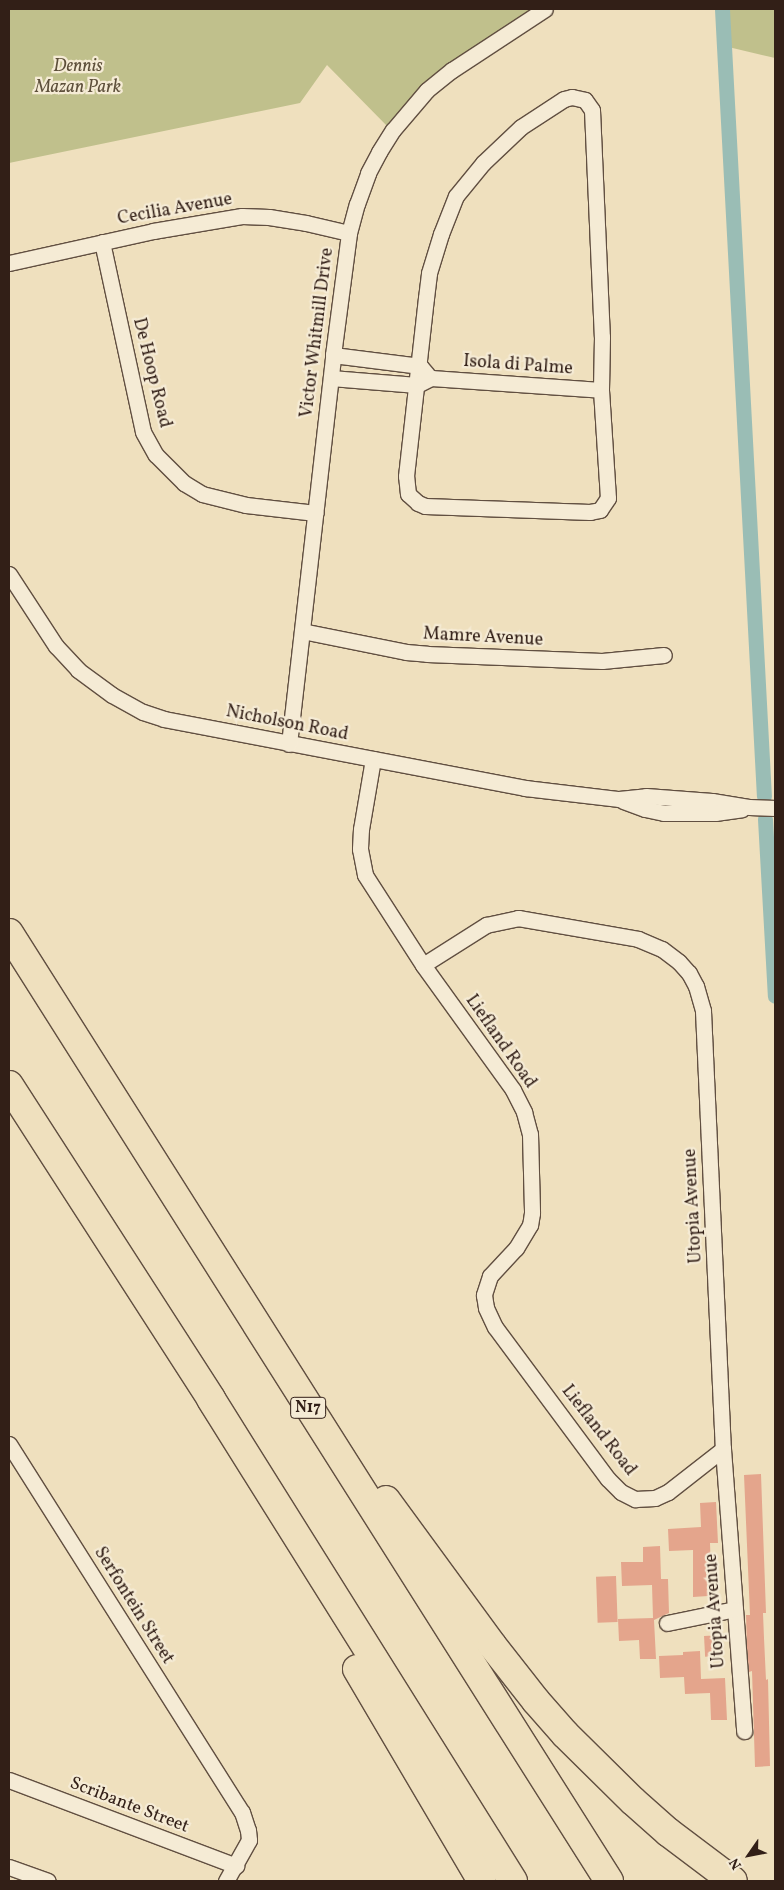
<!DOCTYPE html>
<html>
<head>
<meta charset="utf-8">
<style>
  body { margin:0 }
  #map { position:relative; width:784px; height:1890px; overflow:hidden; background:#efe0be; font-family:Vollkorn,serif }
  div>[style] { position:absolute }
  .green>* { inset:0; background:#c0c08c }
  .canal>* { height:15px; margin:-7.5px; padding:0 7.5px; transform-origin:7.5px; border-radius:7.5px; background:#9abdb5 }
  .building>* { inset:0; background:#e4a58c; transform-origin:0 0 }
  .roads { filter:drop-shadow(1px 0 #614f41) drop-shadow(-1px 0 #614f41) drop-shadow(0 1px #614f41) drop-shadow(0 -1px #614f41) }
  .minor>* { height:15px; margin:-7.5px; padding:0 7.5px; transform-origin:7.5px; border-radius:7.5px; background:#f5ebd5 }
  .motorway>* { height:28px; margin:-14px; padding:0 14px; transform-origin:14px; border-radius:14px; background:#efe0be }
  span { translate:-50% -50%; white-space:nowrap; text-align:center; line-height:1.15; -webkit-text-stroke:4.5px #f5ebd5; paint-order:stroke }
  .shield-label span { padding:1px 4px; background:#f5ebd5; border:1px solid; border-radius:4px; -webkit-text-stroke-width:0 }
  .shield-label { font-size:16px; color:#321f17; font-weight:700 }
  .park-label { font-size:18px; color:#5d4f3a; font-style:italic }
  .street-label { font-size:18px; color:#321f17 }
  .frame { position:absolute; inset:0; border:10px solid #321f17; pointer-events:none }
  .north { position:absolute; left:724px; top:1830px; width:50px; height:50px; -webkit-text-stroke:4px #f5ebd5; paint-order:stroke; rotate:237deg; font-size:14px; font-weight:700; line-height:20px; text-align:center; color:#321f17 }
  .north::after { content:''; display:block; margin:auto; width:18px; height:22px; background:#321f17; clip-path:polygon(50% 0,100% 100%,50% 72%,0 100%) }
</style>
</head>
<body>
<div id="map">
  <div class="green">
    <div style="clip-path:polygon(9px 9px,545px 9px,387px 126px,327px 65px,300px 103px,9px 163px)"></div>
    <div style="clip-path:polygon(718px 9px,775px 9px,775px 58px,720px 45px)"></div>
  </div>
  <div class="canal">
    <div style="left:722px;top:9px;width:788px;rotate:86.95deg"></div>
    <div style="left:765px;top:819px;width:177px;rotate:86.8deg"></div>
  </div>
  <div class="building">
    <div style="clip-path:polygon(761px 1474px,766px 1613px,763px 1613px,764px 1638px,766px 1680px,768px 1679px,770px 1766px,755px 1767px,752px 1671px,749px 1672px,747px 1648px,746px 1615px,750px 1615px,744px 1475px)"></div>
    <div style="clip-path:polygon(716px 1502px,718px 1543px,710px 1543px,711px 1572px,707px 1572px,708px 1596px,693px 1597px,693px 1550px,669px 1551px,668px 1529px,701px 1527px,700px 1503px)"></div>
    <div style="clip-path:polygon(660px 1546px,661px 1579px,668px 1579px,669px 1613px,654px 1620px,656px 1659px,640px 1659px,639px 1640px,619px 1641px,618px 1619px,653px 1618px,652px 1585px,622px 1586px,621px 1562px,643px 1562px,643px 1547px)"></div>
    <div style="left:616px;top:1576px;width:46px;height:20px;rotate:88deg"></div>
    <div style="left:721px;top:1635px;width:21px;height:17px;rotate:87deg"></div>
    <div style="clip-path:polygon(700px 1651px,701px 1679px,725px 1678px,727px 1720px,711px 1720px,710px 1693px,685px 1694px,684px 1677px,660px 1678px,659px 1656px,683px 1655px,683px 1652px)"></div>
  </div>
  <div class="roads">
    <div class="minor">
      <div style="left:572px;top:97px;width:13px;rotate:13deg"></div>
      <div style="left:585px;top:100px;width:12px;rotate:55deg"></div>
      <div style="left:592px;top:110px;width:227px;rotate:87.5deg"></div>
      <div style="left:602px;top:337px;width:53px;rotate:91.1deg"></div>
      <div style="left:601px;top:390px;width:108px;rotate:86.3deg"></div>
      <div style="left:608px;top:498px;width:14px;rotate:124deg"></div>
      <div style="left:600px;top:510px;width:10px;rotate:169deg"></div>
      <div style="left:590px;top:512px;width:165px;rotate:-177.9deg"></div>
      <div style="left:425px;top:506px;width:8px;rotate:-157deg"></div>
      <div style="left:418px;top:503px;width:13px;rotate:-138deg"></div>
      <div style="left:408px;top:494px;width:18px;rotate:-96deg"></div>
      <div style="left:406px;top:476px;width:179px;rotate:-83.6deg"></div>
      <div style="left:426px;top:298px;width:25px;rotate:-83deg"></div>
      <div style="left:429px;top:273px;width:41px;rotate:-72.9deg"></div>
      <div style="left:441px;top:234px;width:41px;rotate:-68.5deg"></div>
      <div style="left:456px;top:196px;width:43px;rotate:-50.7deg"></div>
      <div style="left:483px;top:163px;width:52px;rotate:-43.5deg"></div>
      <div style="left:521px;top:127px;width:51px;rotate:-33.1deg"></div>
      <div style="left:564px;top:99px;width:8px;rotate:-14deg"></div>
      <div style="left:102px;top:242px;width:194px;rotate:77.8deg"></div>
      <div style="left:143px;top:432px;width:26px;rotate:61deg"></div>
      <div style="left:156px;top:455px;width:40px;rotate:45deg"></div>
      <div style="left:184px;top:483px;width:21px;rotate:31deg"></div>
      <div style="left:202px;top:494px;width:45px;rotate:14deg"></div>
      <div style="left:246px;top:505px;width:70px;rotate:6.5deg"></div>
      <div style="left:9px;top:263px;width:148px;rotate:-12.5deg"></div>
      <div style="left:153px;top:231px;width:90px;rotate:-9.6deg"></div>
      <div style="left:242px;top:216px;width:27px;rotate:2deg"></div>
      <div style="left:269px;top:217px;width:37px;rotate:9deg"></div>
      <div style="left:306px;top:223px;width:44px;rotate:13.1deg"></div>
      <div style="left:333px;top:355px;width:88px;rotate:7.2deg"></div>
      <div style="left:420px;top:366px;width:11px;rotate:49deg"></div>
      <div style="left:331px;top:378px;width:86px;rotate:4.7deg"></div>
      <div style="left:417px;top:385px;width:16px;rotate:-27deg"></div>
      <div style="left:431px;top:378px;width:170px;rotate:4deg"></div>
      <div style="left:9px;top:574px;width:86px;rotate:56.9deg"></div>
      <div style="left:56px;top:646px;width:33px;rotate:47deg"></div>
      <div style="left:78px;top:670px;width:42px;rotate:36.3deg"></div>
      <div style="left:112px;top:695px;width:35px;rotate:29deg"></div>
      <div style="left:143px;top:712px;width:22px;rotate:18deg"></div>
      <div style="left:164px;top:719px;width:368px;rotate:10.8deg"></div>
      <div style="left:525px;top:788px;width:95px;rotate:6.7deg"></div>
      <div style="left:619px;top:799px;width:27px;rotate:-6deg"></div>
      <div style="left:646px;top:796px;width:66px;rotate:4.3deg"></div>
      <div style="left:712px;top:801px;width:37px;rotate:9deg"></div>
      <div style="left:749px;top:807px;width:26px;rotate:2deg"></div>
      <div style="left:302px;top:631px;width:106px;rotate:11.4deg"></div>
      <div style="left:406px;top:652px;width:21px;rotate:5deg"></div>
      <div style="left:427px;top:654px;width:175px;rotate:2.3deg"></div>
      <div style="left:602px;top:661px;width:62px;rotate:-5.5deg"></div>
      <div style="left:289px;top:744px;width:391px;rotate:-83.5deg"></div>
      <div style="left:333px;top:355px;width:123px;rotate:-82.5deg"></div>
      <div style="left:349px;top:233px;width:30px;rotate:-75deg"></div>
      <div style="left:357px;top:204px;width:33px;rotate:-70deg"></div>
      <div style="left:368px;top:173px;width:24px;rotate:-62deg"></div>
      <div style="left:379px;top:152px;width:26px;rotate:-58deg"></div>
      <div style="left:393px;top:130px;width:52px;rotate:-49.6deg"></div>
      <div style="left:427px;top:90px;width:32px;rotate:-39deg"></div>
      <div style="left:452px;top:70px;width:111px;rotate:-33.3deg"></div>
      <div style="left:373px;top:759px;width:71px;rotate:99.7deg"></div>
      <div style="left:361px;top:829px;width:20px;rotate:93deg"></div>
      <div style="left:360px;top:849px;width:26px;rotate:79deg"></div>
      <div style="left:365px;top:875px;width:107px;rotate:57.2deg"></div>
      <div style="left:423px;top:965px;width:154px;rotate:54.2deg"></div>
      <div style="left:513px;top:1090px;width:25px;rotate:63deg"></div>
      <div style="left:524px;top:1112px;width:23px;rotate:75deg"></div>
      <div style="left:530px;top:1134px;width:79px;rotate:88.5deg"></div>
      <div style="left:532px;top:1213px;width:12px;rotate:99deg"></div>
      <div style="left:530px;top:1225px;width:27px;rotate:121deg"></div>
      <div style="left:516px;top:1248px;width:38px;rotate:133deg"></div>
      <div style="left:490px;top:1276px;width:20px;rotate:108deg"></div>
      <div style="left:484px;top:1295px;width:13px;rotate:81deg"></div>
      <div style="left:486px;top:1308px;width:21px;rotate:65deg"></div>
      <div style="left:495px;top:1327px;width:189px;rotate:53.4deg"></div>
      <div style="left:608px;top:1479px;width:18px;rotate:45deg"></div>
      <div style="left:621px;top:1492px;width:16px;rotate:27deg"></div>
      <div style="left:635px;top:1499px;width:20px;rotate:-3deg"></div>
      <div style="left:655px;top:1498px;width:14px;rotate:-25deg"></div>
      <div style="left:668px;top:1492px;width:70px;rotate:-38deg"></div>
      <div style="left:623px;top:801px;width:23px;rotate:20deg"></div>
      <div style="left:645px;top:809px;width:19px;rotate:12deg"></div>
      <div style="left:664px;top:813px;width:51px"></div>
      <div style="left:715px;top:813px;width:27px;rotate:-8deg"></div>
      <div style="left:423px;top:965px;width:75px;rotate:-32.4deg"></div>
      <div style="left:486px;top:925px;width:33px;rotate:-12deg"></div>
      <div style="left:518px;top:918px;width:122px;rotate:9.9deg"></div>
      <div style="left:638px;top:939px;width:26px;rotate:23deg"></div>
      <div style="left:662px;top:949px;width:21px;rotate:37deg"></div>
      <div style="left:679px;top:962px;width:15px;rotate:48deg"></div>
      <div style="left:689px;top:973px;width:15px;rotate:62deg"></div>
      <div style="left:696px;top:986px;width:26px;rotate:74deg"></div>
      <div style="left:703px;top:1011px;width:438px;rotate:87.4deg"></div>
      <div style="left:723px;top:1449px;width:283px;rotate:85.7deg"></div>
      <div style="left:9px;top:1444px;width:436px;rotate:57.7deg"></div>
      <div style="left:242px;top:1812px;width:19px;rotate:72deg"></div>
      <div style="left:248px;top:1830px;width:10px;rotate:84deg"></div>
      <div style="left:249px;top:1840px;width:47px;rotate:119.3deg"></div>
      <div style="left:667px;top:1623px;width:69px;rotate:-11.6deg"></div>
      <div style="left:9px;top:1780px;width:243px;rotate:20.7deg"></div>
      <div style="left:9px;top:1867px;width:41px;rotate:19.7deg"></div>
    </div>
    <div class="motorway">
      <div style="left:9px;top:933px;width:1122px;rotate:57.67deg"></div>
      <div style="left:9px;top:1085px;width:373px;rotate:57.2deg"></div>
      <div style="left:211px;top:1399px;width:569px;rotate:57.93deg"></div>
      <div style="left:386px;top:1500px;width:180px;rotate:53.8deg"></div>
      <div style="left:492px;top:1645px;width:71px;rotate:51.8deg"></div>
      <div style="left:536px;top:1701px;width:44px;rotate:48.7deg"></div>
      <div style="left:565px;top:1734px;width:95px;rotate:44.6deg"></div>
      <div style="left:633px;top:1801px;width:47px;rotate:41.5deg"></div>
      <div style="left:668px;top:1832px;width:81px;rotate:37deg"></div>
      <div style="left:357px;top:1669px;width:246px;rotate:59.5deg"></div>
    </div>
  </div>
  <div class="shield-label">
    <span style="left:308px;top:1408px">N17</span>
  </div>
  <div class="park-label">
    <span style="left:78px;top:78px">Dennis<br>Mazan Park</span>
  </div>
  <div class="street-label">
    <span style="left:175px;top:210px;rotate:-10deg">Cecilia Avenue</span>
    <span style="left:318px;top:333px;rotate:-83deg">Victor Whitmill Drive</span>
    <span style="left:518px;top:366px;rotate:4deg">Isola di Palme</span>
    <span style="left:151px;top:373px;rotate:76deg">De Hoop Road</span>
    <span style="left:483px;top:638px;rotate:3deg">Mamre Avenue</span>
    <span style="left:287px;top:724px;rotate:11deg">Nicholson Road</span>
    <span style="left:500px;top:1042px;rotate:55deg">Liefland Road</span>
    <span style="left:694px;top:1206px;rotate:-93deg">Utopia Avenue</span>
    <span style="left:598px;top:1431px;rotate:52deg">Liefland Road</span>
    <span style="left:133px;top:1606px;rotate:58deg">Serfontein Street</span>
    <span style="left:716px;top:1611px;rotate:-94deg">Utopia Avenue</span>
    <span style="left:129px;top:1806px;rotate:21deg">Scribante Street</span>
  </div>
  <div class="frame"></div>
  <div class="north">N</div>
</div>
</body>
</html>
